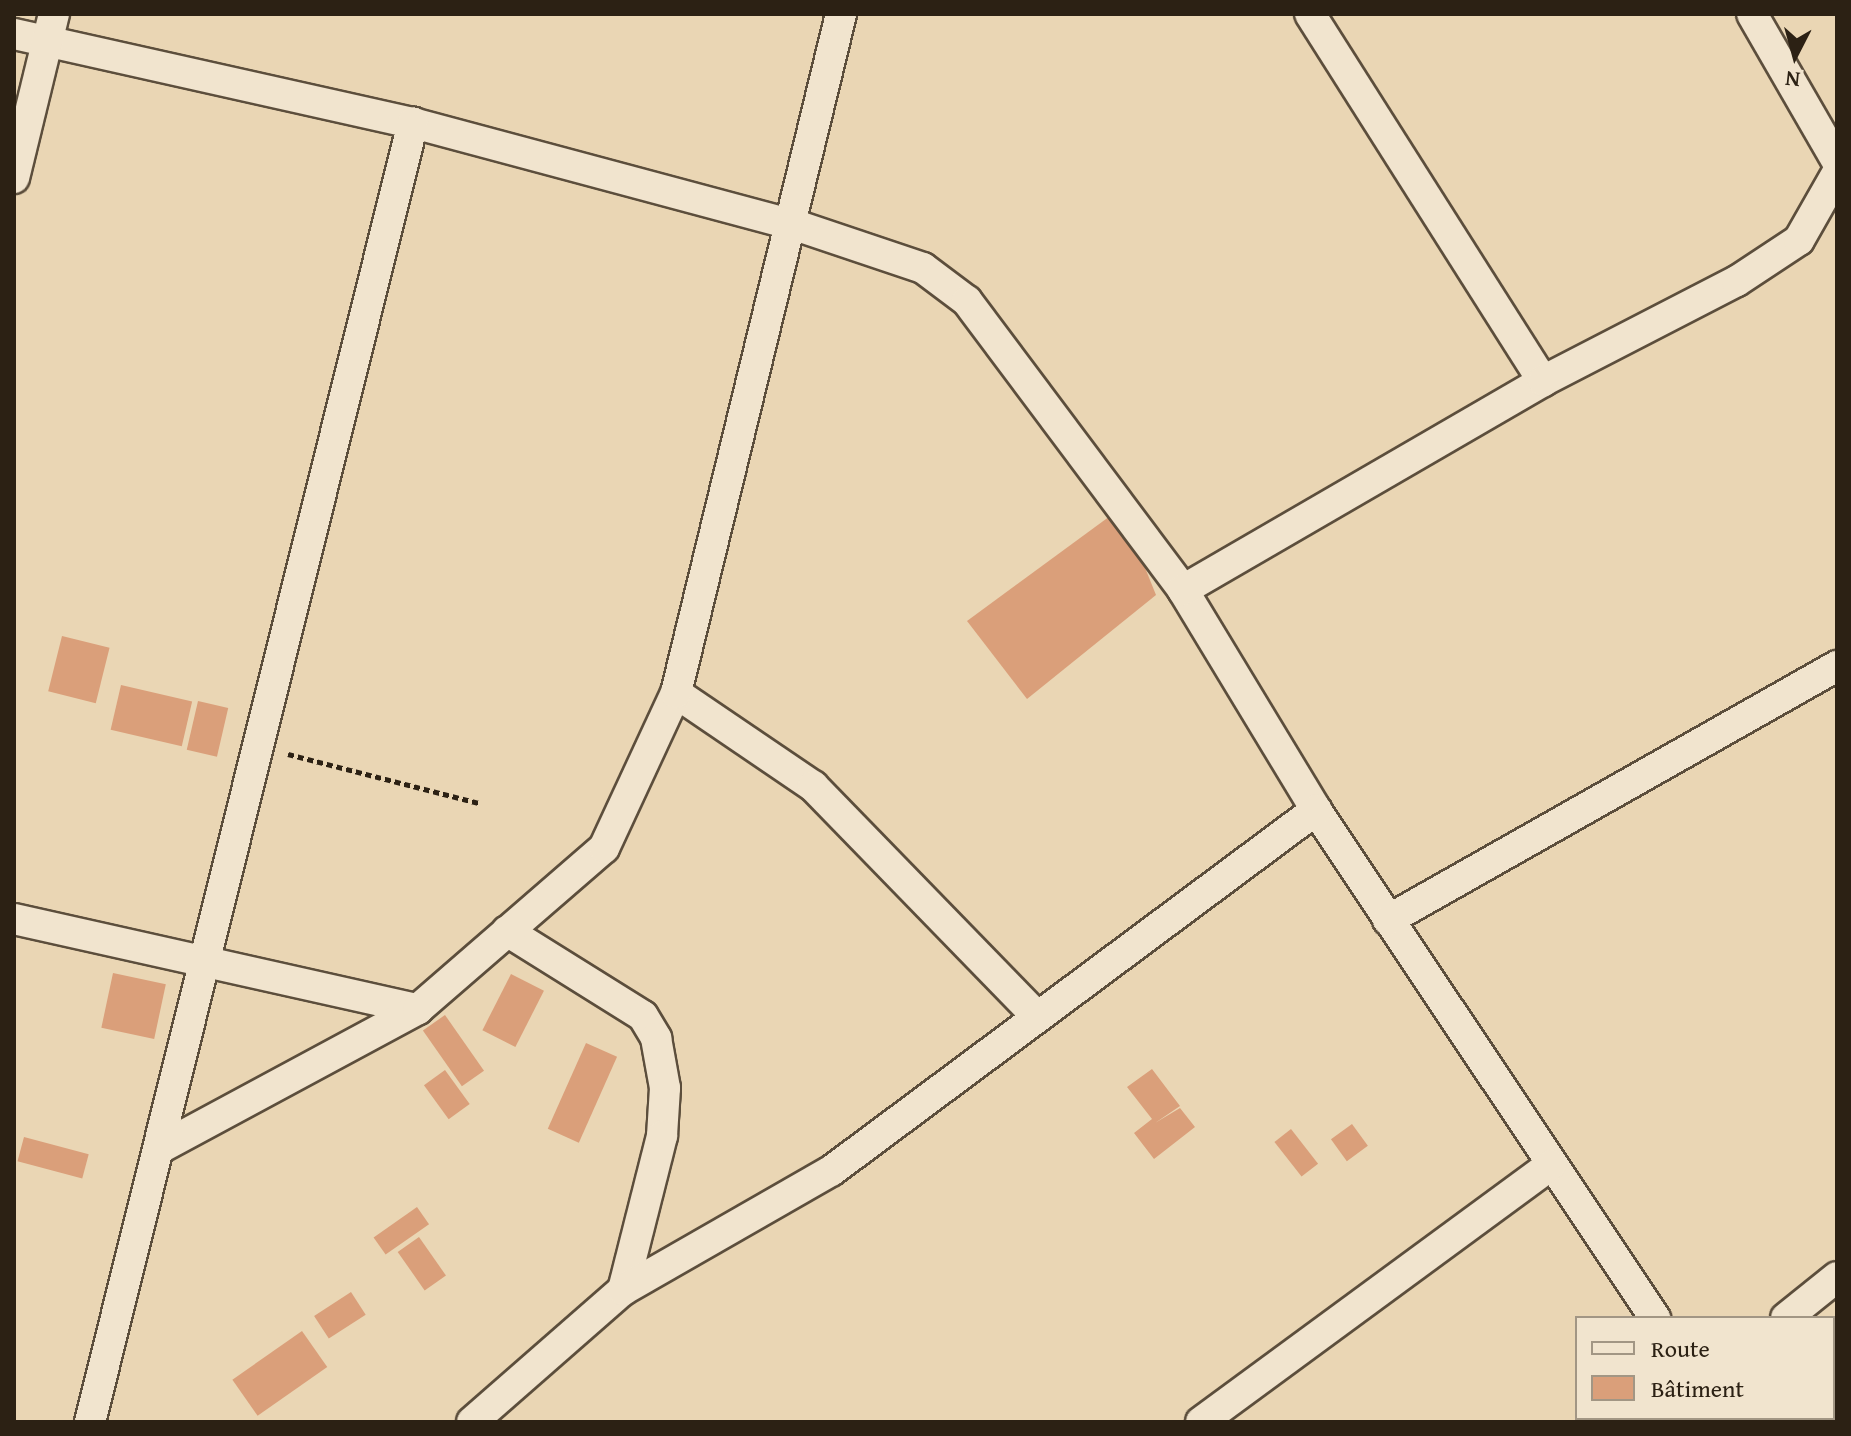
<!DOCTYPE html>
<html>
<head>
<meta charset="utf-8">
<style>
  body { margin:0 }
  #map { position:relative; width:1851px; height:1436px; overflow:hidden; background:#ead6b4; font-family:"Gentium Book Plus",serif }
  div>[style] { position:absolute }
  .building>* { inset:0; background:#da9f7a; transform-origin:0 0 }
  .path>* { height:5px; margin-top:-2.5px; transform-origin:0; background:repeating-linear-gradient(90deg,#2c2114 0 6px,transparent 0 10px) }
  .roads { filter:drop-shadow(2px 0 #5c4e3c) drop-shadow(-2px 0 #5c4e3c) drop-shadow(0 2px #5c4e3c) drop-shadow(0 -2px #5c4e3c) }
  .street>* { height:30px; margin:-15px; padding:0 15px; transform-origin:15px; border-radius:15px; background:#f1e4ce }
  span { translate:-50% -50%; white-space:nowrap; text-align:center; line-height:1.15; -webkit-text-stroke:8px #f1e4ce; paint-order:stroke }
  .frame { position:absolute; inset:0; border:16px solid #2c2114; pointer-events:none }
  .legend { position:absolute; left:1575px; top:1316px; width:260px; height:104px; box-sizing:border-box; background:#f1e4ce; border:2px solid #a29684; margin:0; padding:10px 14px; list-style:none; font-size:24px; color:#2c2114 }
  .legend li { display:flex; align-items:center; gap:16px; height:40px }
  .legend b { width:40px; border:2px solid #a29684 }
  .north { position:absolute; left:1755px; top:16px; width:80px; height:80px; -webkit-text-stroke:6px #f1e4ce; paint-order:stroke; rotate:186deg; font-size:22px; font-weight:700; line-height:32px; text-align:center; color:#2c2114 }
  .north::after { content:''; display:block; margin:auto; width:28px; height:36px; background:#2c2114; clip-path:polygon(50% 0,100% 100%,50% 72%,0 100%) }
</style>
</head>
<body>
<div id="map">
  <div class="building">
    <div style="clip-path:polygon(1121px 508px,1156px 595px,1027px 699px,967px 621px)"></div>
    <div style="left:62px;top:636px;width:49px;height:57px;rotate:14deg"></div>
    <div style="left:121px;top:685px;width:73px;height:46px;rotate:13deg"></div>
    <div style="left:198px;top:701px;width:31px;height:50px;rotate:13deg"></div>
    <div style="left:113px;top:973px;width:54px;height:56px;rotate:12deg"></div>
    <div style="left:511px;top:974px;width:37px;height:63px;rotate:27deg"></div>
    <div style="left:445px;top:1015px;width:68px;height:27px;rotate:55deg"></div>
    <div style="left:586px;top:1043px;width:34px;height:94px;rotate:24deg"></div>
    <div style="clip-path:polygon(1152px 1069px,1180px 1106px,1155px 1123px,1180px 1108px,1195px 1127px,1154px 1159px,1134px 1133px,1152px 1119px,1127px 1087px)"></div>
    <div style="left:445px;top:1070px;width:42px;height:26px;rotate:54deg"></div>
    <div style="left:1352px;top:1124px;width:27px;height:26px;rotate:54deg"></div>
    <div style="left:1291px;top:1129px;width:44px;height:21px;rotate:52deg"></div>
    <div style="left:24px;top:1137px;width:67px;height:25px;rotate:15deg"></div>
    <div style="left:417px;top:1207px;width:21px;height:53px;rotate:55deg"></div>
    <div style="left:419px;top:1237px;width:47px;height:26px;rotate:55deg"></div>
    <div style="left:351px;top:1292px;width:27px;height:44px;rotate:57deg"></div>
    <div style="left:302px;top:1331px;width:44px;height:85px;rotate:55deg"></div>
  </div>
  <div class="path">
    <div style="left:288px;top:754px;width:197px;rotate:14.4deg"></div>
  </div>
  <div class="roads">
    <div class="street">
      <div style="left:1310px;top:14px;width:435px;rotate:57.6deg"></div>
      <div style="left:1752px;top:14px;width:170px;rotate:60deg"></div>
      <div style="left:14px;top:34px;width:409px;rotate:12.6deg"></div>
      <div style="left:413px;top:123px;width:395px;rotate:15deg"></div>
      <div style="left:795px;top:225px;width:135px;rotate:18.6deg"></div>
      <div style="left:923px;top:268px;width:55px;rotate:36.9deg"></div>
      <div style="left:967px;top:301px;width:361px;rotate:53.2deg"></div>
      <div style="left:1183px;top:590px;width:257px;rotate:58.8deg"></div>
      <div style="left:1316px;top:810px;width:611px;rotate:56.28deg"></div>
      <div style="left:14px;top:178px;width:169px;rotate:-76.3deg"></div>
      <div style="left:1183px;top:590px;width:416px;rotate:-30.1deg"></div>
      <div style="left:1543px;top:381px;width:218px;rotate:-27.3deg"></div>
      <div style="left:1737px;top:281px;width:74px;rotate:-33.5deg"></div>
      <div style="left:1799px;top:240px;width:77px;rotate:-60.4deg"></div>
      <div style="left:676px;top:693px;width:166px;rotate:34.2deg"></div>
      <div style="left:813px;top:786px;width:318px;rotate:45.8deg"></div>
      <div style="left:14px;top:919px;width:414px;rotate:12.6deg"></div>
      <div style="left:1388px;top:920px;width:516px;rotate:-29.5deg"></div>
      <div style="left:507px;top:931px;width:160px;rotate:32deg"></div>
      <div style="left:643px;top:1016px;width:26px;rotate:59deg"></div>
      <div style="left:656px;top:1038px;width:51px;rotate:79.8deg"></div>
      <div style="left:665px;top:1088px;width:48px;rotate:93.6deg"></div>
      <div style="left:662px;top:1136px;width:159px;rotate:104.2deg"></div>
      <div style="left:162px;top:1147px;width:291px;rotate:-28.3deg"></div>
      <div style="left:418px;top:1009px;width:246px;rotate:-40.9deg"></div>
      <div style="left:604px;top:848px;width:171px;rotate:-65.1deg"></div>
      <div style="left:676px;top:693px;width:699px;rotate:-76.34deg"></div>
      <div style="left:1786px;top:1318px;width:65px;rotate:-38.8deg"></div>
      <div style="left:1724px;top:1418px;width:5px;rotate:53deg"></div>
      <div style="left:90px;top:1422px;width:1339px;rotate:-76.04deg"></div>
      <div style="left:472px;top:1422px;width:201px;rotate:-41.2deg"></div>
      <div style="left:623px;top:1290px;width:240px;rotate:-29.8deg"></div>
      <div style="left:831px;top:1171px;width:605px;rotate:-36.66deg"></div>
      <div style="left:1201px;top:1422px;width:434px;rotate:-36.3deg"></div>
      <div style="left:1648px;top:1422px;width:6px;rotate:-39deg"></div>
    </div>
  </div>
  <div class="frame"></div>
  <ul class="legend">
  <li><b style="height:10px;background:#f1e4ce"></b>Route</li>
  <li><b style="height:22px;background:#da9f7a"></b>Bâtiment</li>
  </ul>
  <div class="north">N</div>
</div>
</body>
</html>
